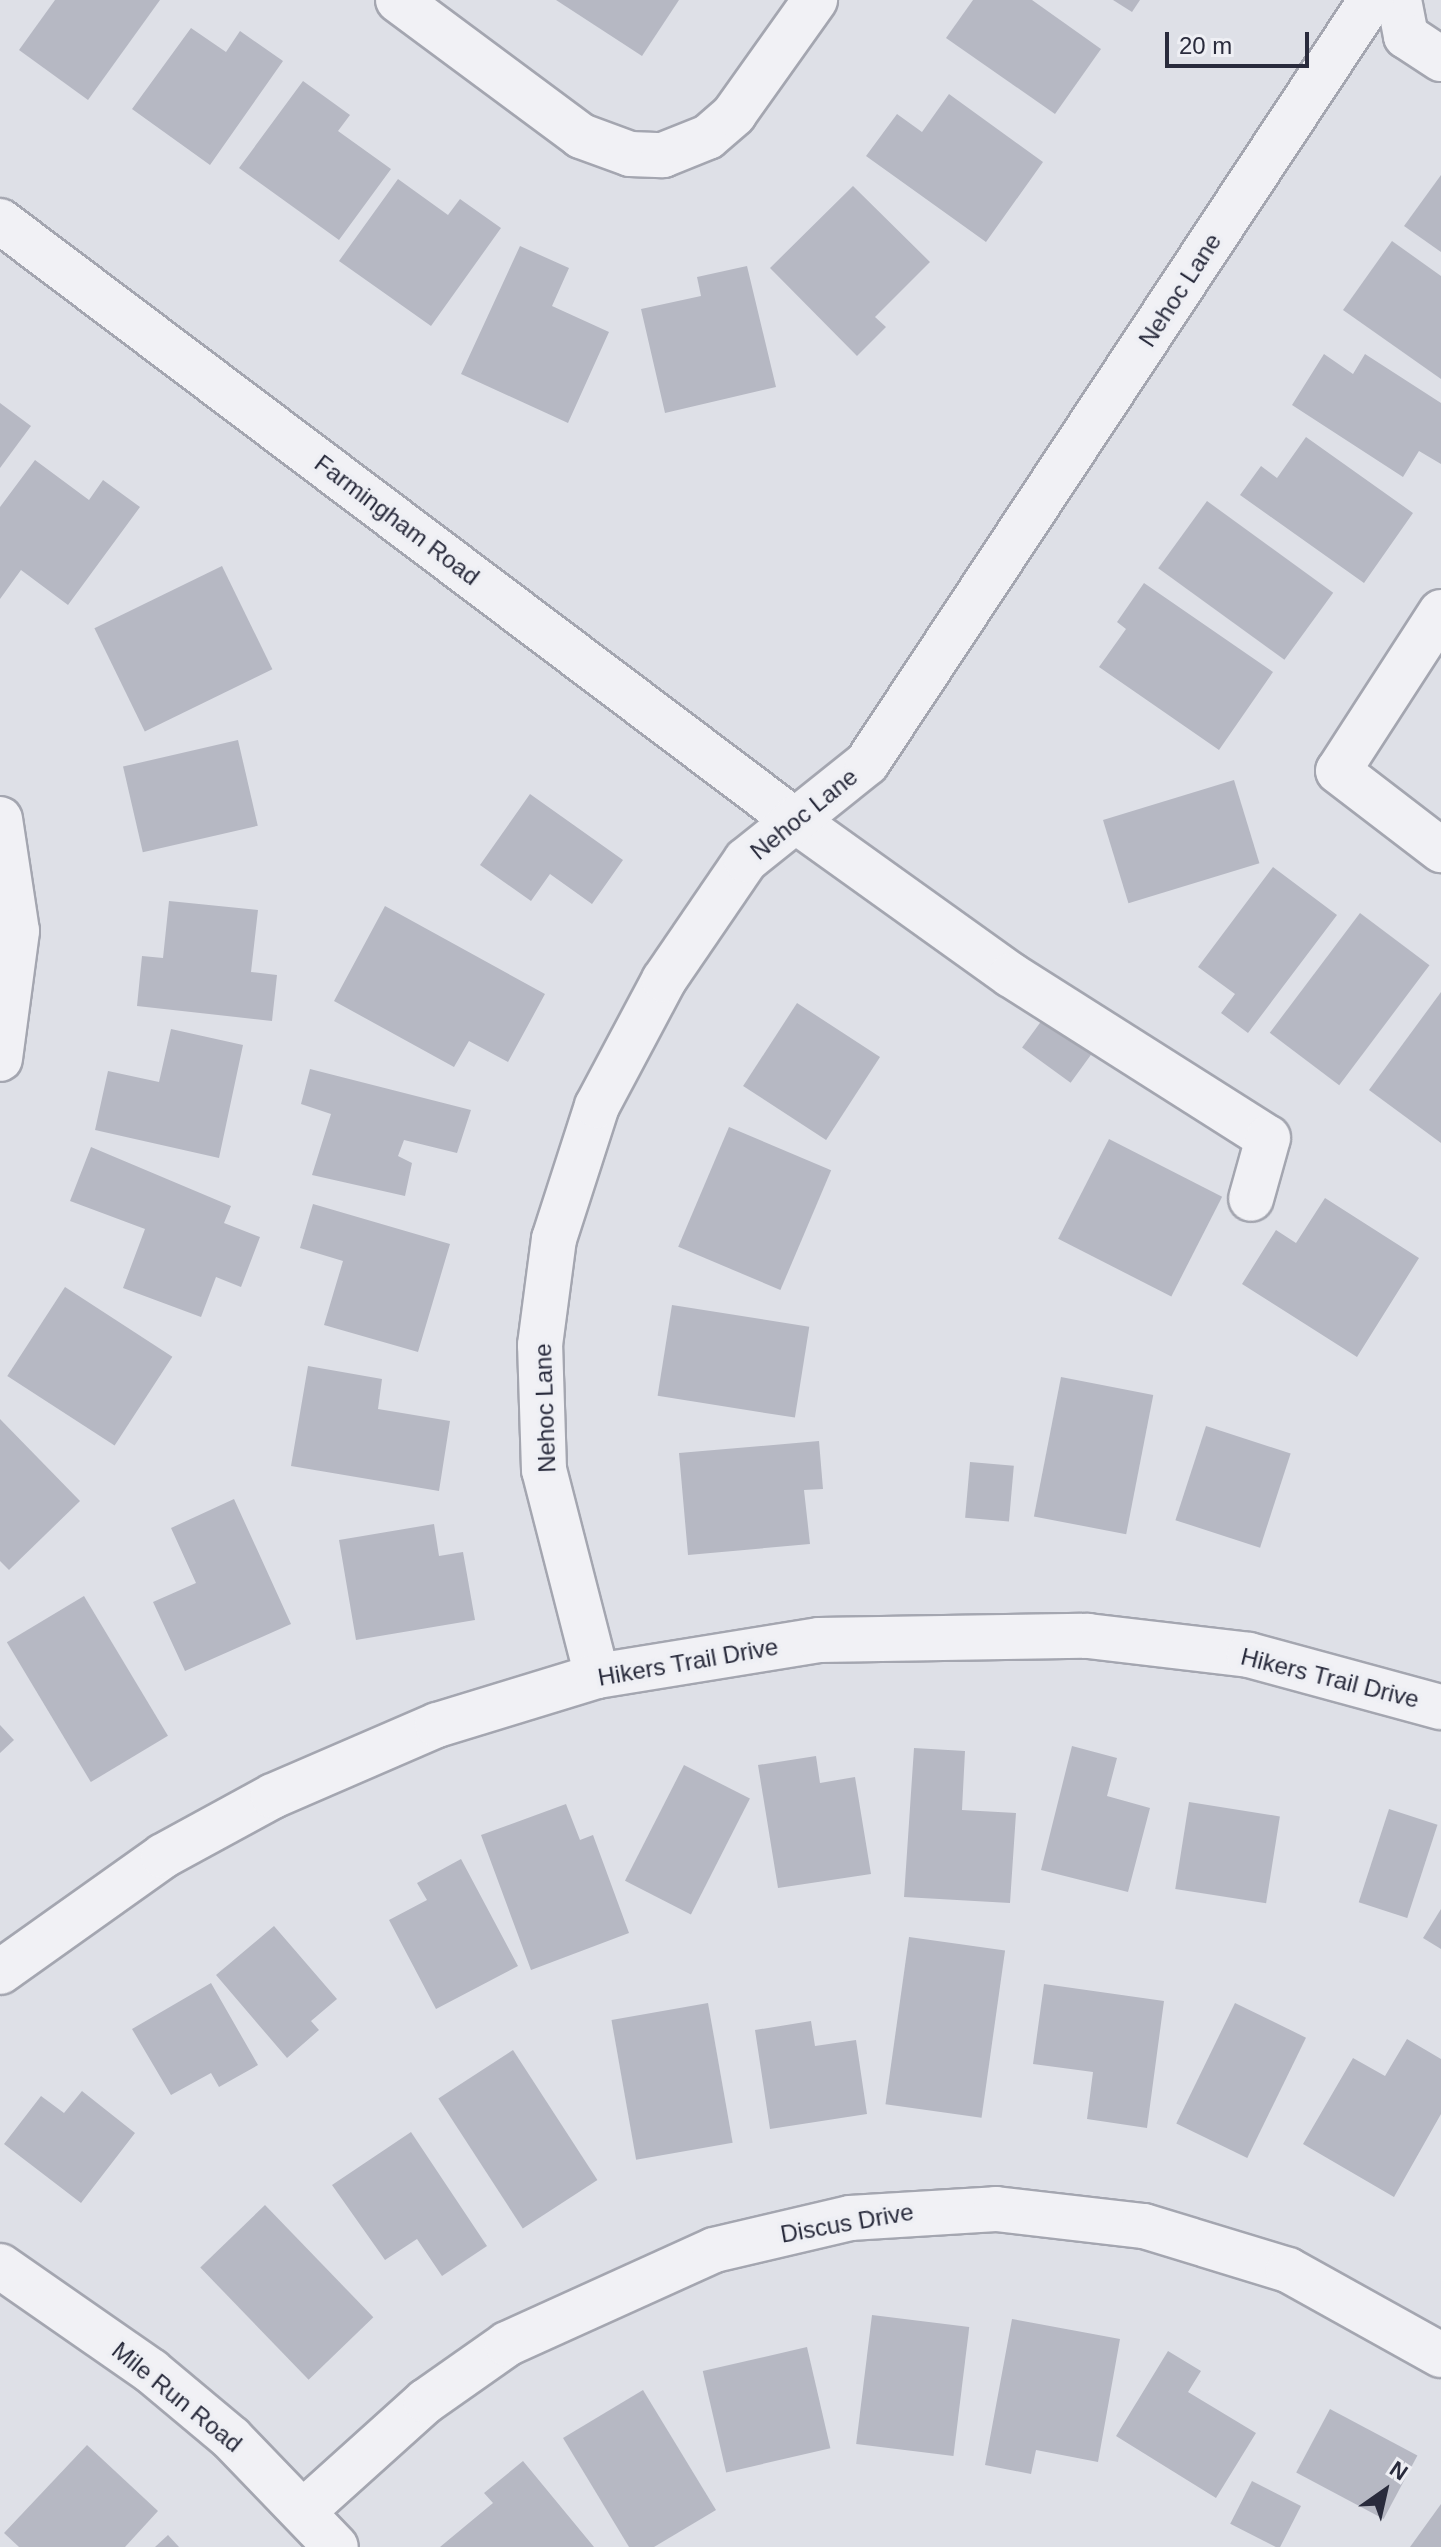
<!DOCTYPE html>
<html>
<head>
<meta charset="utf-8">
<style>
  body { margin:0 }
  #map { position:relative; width:1441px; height:2547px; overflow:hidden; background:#dee0e7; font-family:Helvetica,sans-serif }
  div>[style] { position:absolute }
  .building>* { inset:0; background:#b6b8c3; transform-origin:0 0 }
  .roads { filter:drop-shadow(2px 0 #a4a6b0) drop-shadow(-2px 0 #a4a6b0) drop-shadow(0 2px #a4a6b0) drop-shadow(0 -2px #a4a6b0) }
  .minor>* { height:44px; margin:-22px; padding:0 22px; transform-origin:22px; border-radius:22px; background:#f1f1f5 }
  span { translate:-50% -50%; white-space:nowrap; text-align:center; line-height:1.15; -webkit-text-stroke:7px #eeeff4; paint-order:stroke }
  .street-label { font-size:24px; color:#292b3c }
  .north { position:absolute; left:1345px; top:2451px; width:80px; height:80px; -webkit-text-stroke:6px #eeeff4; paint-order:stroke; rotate:34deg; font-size:22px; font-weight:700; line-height:32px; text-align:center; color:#292b3c }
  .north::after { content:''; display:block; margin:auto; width:28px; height:36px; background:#292b3c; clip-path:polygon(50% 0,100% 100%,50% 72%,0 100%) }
  .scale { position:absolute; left:1165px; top:32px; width:144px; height:36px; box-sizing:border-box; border:4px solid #292b3c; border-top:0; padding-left:10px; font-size:24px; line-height:28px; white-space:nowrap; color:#292b3c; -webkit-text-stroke:6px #eeeff4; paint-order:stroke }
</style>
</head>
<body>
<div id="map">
  <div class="building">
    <div style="clip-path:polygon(55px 0,160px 0,88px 100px,19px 50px)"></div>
    <div style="clip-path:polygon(556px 0,679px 0,642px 56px)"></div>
    <div style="clip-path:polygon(973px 0,1032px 0,1101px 49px,1055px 114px,946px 38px)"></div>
    <div style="clip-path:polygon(1113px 0,1140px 0,1132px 12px)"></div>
    <div style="clip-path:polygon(191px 28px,226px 52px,240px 31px,283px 61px,210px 165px,132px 109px)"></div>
    <div style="clip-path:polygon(303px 81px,350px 115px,338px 131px,391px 169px,339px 240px,239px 168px)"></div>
    <div style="clip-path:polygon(949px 94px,1043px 162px,986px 242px,866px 156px,897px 114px,922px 132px)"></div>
    <div style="clip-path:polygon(1441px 175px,1441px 252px,1404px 226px)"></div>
    <div style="clip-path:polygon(398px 179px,448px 215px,460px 199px,501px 228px,431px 326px,339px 261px)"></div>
    <div style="clip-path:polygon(853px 186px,930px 262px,875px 317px,886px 327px,857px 356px,770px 268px)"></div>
    <div style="clip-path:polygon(1392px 241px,1441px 276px,1441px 379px,1343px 310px)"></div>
    <div style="clip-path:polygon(520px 246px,569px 268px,552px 306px,609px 332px,568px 423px,461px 374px)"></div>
    <div style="clip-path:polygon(747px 266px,776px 387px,665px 413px,641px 309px,701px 296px,697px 277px)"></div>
    <div style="clip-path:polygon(1324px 354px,1353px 374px,1365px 354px,1441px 403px,1441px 464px,1419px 451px,1403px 477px,1292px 405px)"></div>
    <div style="clip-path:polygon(0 403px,31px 426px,0 468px)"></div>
    <div style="clip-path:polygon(1306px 437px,1413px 513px,1364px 583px,1240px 495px,1261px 466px,1277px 478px)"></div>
    <div style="clip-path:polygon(35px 460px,89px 500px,103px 480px,140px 507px,68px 605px,21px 570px,0 599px,0 507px)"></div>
    <div style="left:1207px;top:501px;width:156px;height:83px;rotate:36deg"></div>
    <div style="left:222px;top:566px;width:115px;height:142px;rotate:64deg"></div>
    <div style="clip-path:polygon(1144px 583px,1273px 672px,1219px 750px,1099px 667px,1126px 629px,1117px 622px)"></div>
    <div style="left:238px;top:740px;width:88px;height:118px;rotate:77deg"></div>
    <div style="left:1234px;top:780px;width:87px;height:137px;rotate:73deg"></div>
    <div style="clip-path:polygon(530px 794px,623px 860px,592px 904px,550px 874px,531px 901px,480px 865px)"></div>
    <div style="clip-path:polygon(1273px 867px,1337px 915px,1248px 1033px,1221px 1013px,1235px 994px,1198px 967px)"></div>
    <div style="clip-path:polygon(169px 901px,258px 910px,251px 972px,277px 975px,272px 1021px,137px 1006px,142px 956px,163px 958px)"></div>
    <div style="clip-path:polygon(385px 906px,545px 994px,508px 1062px,469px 1041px,454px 1067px,334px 1001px)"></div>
    <div style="left:1360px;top:913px;width:87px;height:150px;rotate:37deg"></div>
    <div style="clip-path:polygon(1441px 992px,1441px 1143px,1369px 1090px)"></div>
    <div style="left:797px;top:1003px;width:99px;height:99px;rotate:33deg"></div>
    <div style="left:1045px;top:1016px;width:60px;height:39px;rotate:36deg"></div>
    <div style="clip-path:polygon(171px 1029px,243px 1045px,219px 1158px,95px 1130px,108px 1071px,159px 1082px)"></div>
    <div style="clip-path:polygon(310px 1069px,471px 1110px,457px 1153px,404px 1140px,398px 1156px,412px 1163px,405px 1196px,312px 1175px,331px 1114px,301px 1104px)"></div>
    <div style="left:729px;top:1127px;width:111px;height:130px;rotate:23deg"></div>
    <div style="left:1109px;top:1139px;width:127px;height:112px;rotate:27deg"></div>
    <div style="clip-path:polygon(91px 1147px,231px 1206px,224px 1223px,260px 1237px,241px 1287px,216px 1277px,201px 1317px,123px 1288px,145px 1229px,70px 1201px)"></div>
    <div style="clip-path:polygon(1325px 1198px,1419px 1258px,1357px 1357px,1242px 1284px,1276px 1230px,1296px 1243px)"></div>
    <div style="clip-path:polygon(313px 1204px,450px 1244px,418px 1352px,324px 1325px,343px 1261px,300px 1248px)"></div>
    <div style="left:65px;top:1287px;width:128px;height:106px;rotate:33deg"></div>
    <div style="left:672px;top:1305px;width:139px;height:92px;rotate:9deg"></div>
    <div style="clip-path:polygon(308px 1366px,382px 1379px,378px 1409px,450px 1421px,439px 1491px,291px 1466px)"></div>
    <div style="left:1061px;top:1377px;width:94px;height:142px;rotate:11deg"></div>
    <div style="clip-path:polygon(0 1419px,80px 1501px,9px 1570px,0 1561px)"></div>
    <div style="left:1206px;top:1426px;width:89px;height:99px;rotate:18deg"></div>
    <div style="clip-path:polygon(819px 1441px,823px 1489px,804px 1490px,810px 1544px,688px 1555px,679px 1453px)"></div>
    <div style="left:970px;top:1462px;width:44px;height:56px;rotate:5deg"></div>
    <div style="clip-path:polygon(234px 1499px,291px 1624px,185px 1671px,153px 1602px,196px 1583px,171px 1528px)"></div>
    <div style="clip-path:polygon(434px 1524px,439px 1556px,463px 1552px,475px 1620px,356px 1640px,339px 1540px)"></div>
    <div style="left:84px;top:1596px;width:163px;height:90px;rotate:59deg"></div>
    <div style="clip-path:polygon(0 1725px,14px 1740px,0 1753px)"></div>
    <div style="clip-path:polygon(1072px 1746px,1117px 1758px,1107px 1796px,1150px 1808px,1128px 1892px,1041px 1870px)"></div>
    <div style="clip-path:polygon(914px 1748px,965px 1751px,962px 1810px,1016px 1813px,1010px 1903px,904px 1897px)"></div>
    <div style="clip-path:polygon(816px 1756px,820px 1783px,855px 1777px,871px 1874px,778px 1888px,758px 1765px)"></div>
    <div style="left:684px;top:1765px;width:74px;height:130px;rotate:27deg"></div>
    <div style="left:1189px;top:1802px;width:92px;height:88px;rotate:9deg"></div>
    <div style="clip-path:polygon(566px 1804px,580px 1840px,593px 1835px,629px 1933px,531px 1970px,481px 1835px)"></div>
    <div style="left:1389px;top:1809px;width:51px;height:98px;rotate:18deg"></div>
    <div style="clip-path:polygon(461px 1859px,518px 1966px,436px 2009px,389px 1920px,427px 1900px,417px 1883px)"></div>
    <div style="clip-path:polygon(1441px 1909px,1441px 1949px,1423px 1938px)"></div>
    <div style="clip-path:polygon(274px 1926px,337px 1999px,311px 2021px,319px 2030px,287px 2058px,216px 1975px)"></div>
    <div style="left:909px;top:1937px;width:97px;height:169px;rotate:8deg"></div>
    <div style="clip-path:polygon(211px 1983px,258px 2065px,219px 2087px,211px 2073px,171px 2095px,132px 2029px)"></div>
    <div style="clip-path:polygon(1044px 1984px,1164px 2001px,1147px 2128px,1087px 2119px,1093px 2072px,1033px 2064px)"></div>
    <div style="left:708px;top:2003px;width:142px;height:98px;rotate:80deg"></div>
    <div style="left:1235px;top:2003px;width:79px;height:134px;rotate:26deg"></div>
    <div style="clip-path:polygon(811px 2021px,815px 2046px,856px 2040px,867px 2114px,770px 2129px,755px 2030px)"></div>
    <div style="clip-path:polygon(1407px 2039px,1441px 2059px,1441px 2114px,1394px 2197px,1303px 2144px,1353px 2058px,1385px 2076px)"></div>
    <div style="left:513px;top:2050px;width:155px;height:89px;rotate:57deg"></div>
    <div style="clip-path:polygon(82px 2091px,135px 2133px,81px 2203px,4px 2144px,41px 2096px,64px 2113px)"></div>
    <div style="clip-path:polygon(411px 2132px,487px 2246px,442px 2276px,417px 2239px,385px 2260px,332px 2185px)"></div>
    <div style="left:265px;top:2205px;width:156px;height:90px;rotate:46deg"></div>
    <div style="left:872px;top:2315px;width:98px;height:130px;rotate:7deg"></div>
    <div style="clip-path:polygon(1012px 2319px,1120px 2339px,1098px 2462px,1036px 2450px,1031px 2474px,985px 2465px)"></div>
    <div style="left:807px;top:2347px;width:104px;height:107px;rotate:77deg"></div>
    <div style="clip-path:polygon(1168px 2351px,1201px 2371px,1188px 2392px,1256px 2433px,1216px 2498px,1116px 2436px)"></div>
    <div style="clip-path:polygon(643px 2390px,716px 2510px,654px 2547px,629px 2547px,563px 2438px)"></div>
    <div style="left:1330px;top:2409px;width:99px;height:72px;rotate:28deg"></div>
    <div style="clip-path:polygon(87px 2445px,158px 2511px,125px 2547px,19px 2547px,4px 2533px)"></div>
    <div style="clip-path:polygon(523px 2461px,594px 2547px,440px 2547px,493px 2503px,484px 2493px)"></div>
    <div style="left:1252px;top:2481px;width:55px;height:48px;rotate:27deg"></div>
    <div style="clip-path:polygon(1441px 2504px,1441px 2547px,1410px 2547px)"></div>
    <div style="clip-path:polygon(168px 2535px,179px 2547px,155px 2547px)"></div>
  </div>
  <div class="roads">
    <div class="minor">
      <div style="left:398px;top:0;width:228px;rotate:36.6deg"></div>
      <div style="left:581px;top:136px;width:52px;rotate:20.2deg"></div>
      <div style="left:630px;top:154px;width:33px;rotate:2deg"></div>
      <div style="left:663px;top:155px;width:48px;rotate:-21.8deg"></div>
      <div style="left:708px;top:137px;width:35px;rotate:-41deg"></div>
      <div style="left:734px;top:114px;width:140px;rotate:-54.6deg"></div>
      <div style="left:1399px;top:0;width:37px;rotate:79deg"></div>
      <div style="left:1406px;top:36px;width:42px;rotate:33.3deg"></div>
      <div style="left:0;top:221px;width:993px;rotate:37.02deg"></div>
      <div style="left:793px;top:819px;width:268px;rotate:35.6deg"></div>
      <div style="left:1011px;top:975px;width:304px;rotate:32.4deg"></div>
      <div style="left:1268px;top:1138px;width:63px;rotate:105.6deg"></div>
      <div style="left:1441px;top:612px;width:189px;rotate:122.9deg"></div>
      <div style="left:1338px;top:771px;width:130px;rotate:37.5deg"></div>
      <div style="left:0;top:819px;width:113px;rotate:81.4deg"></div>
      <div style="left:17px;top:931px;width:129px;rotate:97.6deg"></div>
      <div style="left:597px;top:1676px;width:213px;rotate:-104.4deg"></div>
      <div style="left:544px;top:1470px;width:125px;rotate:-91.8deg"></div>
      <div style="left:540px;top:1345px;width:107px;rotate:-82.5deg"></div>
      <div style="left:554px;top:1239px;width:140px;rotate:-72.1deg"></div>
      <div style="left:597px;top:1106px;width:143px;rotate:-62deg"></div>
      <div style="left:664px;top:980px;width:145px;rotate:-55.7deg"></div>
      <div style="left:746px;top:860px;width:155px;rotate:-38.7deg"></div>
      <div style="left:867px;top:763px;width:914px;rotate:-56.55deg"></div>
      <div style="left:0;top:1972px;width:200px;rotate:-35.4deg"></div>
      <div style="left:163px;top:1856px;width:125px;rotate:-28.6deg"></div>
      <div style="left:273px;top:1796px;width:179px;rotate:-23.4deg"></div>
      <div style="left:437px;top:1725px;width:167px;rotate:-17deg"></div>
      <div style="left:597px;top:1676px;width:225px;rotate:-9.2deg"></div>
      <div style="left:819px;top:1640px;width:269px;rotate:-0.9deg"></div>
      <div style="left:1088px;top:1636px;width:162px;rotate:6.7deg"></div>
      <div style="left:1249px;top:1655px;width:199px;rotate:15.2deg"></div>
      <div style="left:0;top:2266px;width:184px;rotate:34.8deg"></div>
      <div style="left:151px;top:2371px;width:104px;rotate:39.9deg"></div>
      <div style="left:231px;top:2438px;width:151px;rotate:46.1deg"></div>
      <div style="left:306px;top:2509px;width:161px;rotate:-42deg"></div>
      <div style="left:426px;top:2401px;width:99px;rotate:-35.1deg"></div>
      <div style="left:507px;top:2344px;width:227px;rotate:-24.4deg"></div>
      <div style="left:714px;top:2250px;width:140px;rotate:-13.2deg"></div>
      <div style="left:850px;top:2218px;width:146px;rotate:-3.5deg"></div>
      <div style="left:996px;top:2209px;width:149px;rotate:6.6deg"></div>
      <div style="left:1144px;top:2226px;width:151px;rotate:17deg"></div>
      <div style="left:1288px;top:2270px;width:175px;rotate:29.1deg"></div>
    </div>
  </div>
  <div class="street-label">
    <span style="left:1180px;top:290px;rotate:-57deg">Nehoc Lane</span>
    <span style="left:397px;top:520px;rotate:37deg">Farmingham Road</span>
    <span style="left:804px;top:814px;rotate:-39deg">Nehoc Lane</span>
    <span style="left:545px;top:1408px;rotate:-92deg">Nehoc Lane</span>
    <span style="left:688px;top:1662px;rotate:-10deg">Hikers Trail Drive</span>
    <span style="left:1330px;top:1678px;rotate:14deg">Hikers Trail Drive</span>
    <span style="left:847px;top:2223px;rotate:-10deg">Discus Drive</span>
    <span style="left:177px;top:2397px;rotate:39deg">Mile Run Road</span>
  </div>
  <div class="north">N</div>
  <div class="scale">20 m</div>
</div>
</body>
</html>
